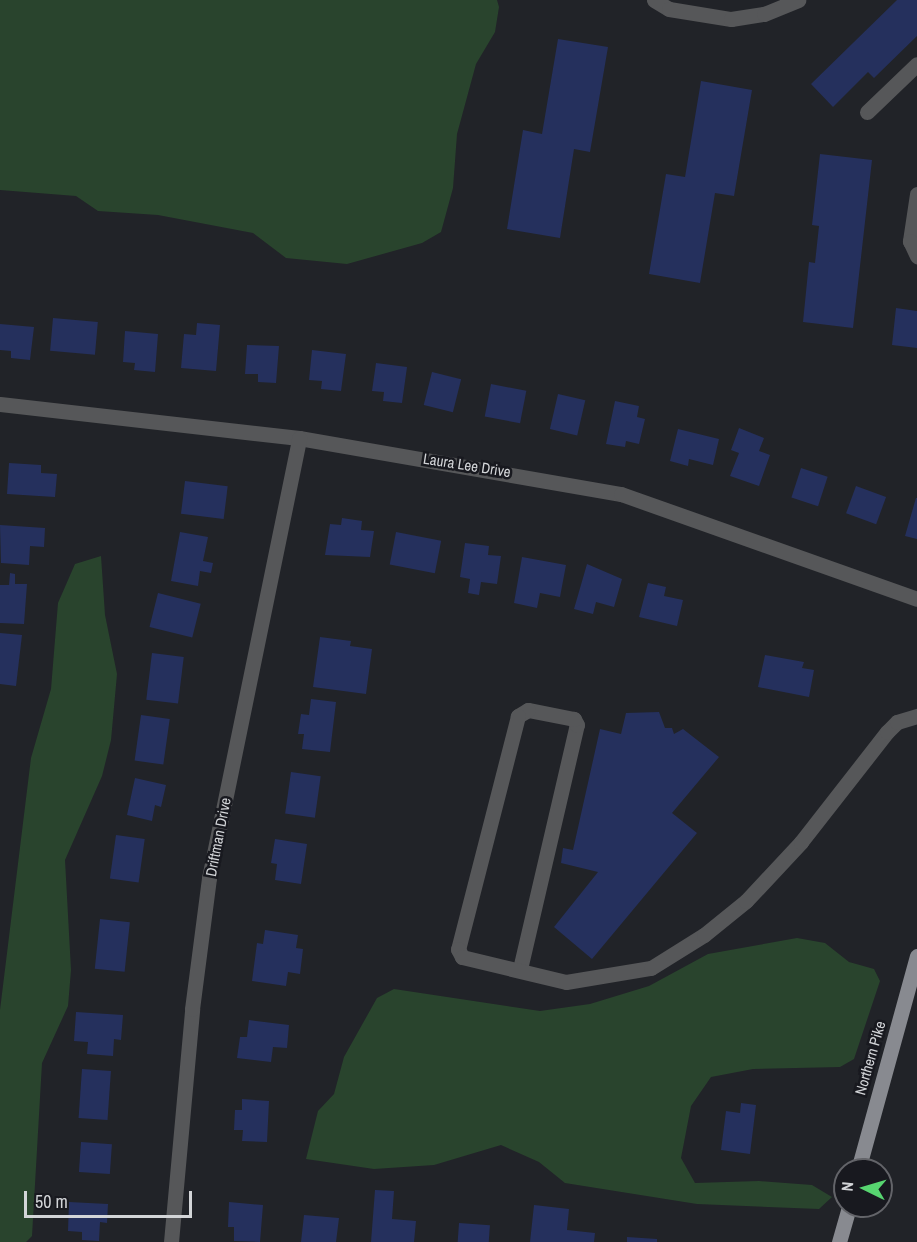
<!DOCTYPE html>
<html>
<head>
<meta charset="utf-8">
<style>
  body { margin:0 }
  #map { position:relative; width:917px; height:1242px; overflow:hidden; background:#212328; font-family:"Archivo Narrow",sans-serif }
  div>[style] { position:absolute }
  .green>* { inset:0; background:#29442d }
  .building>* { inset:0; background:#25305d; transform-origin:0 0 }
  .minor>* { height:15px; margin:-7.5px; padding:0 7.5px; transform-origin:7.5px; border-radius:7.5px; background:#565759 }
  .major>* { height:15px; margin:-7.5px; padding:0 7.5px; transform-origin:7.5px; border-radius:7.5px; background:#888a90 }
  span { translate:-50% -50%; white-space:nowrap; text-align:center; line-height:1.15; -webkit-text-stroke:5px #18191f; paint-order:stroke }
  .street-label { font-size:15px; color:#d3d5d8 }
  .north { position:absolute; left:833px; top:1158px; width:60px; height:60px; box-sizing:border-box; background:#18191f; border:2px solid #636469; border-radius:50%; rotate:275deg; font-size:16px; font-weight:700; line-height:24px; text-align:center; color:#d3d5d8 }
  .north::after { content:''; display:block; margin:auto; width:21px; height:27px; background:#57d570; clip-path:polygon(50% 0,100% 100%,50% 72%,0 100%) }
  .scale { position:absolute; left:24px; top:1191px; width:168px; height:27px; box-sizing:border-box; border:3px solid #d3d5d8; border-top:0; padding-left:8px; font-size:18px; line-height:21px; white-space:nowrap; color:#d3d5d8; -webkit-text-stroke:4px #18191f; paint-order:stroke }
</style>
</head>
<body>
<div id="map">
  <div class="green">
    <div style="clip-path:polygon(0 0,497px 0,499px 7px,495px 32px,476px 64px,457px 134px,453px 188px,441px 232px,422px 243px,347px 264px,286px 258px,253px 233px,158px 215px,98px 211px,76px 196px,0 190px)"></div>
    <div style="clip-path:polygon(101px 556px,105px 615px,117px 674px,111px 740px,102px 776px,65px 860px,71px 970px,68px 1006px,42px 1063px,32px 1236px,26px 1242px,0 1242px,0 1010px,31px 758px,51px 689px,58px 603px,75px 564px)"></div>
    <div style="clip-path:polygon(797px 938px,825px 943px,849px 962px,874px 969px,880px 981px,854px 1059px,840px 1067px,753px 1069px,711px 1077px,691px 1106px,681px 1158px,695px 1183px,759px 1181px,812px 1185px,832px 1197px,819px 1209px,697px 1204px,565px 1183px,539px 1162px,501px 1145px,434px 1165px,374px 1169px,306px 1159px,318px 1111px,334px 1094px,344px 1057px,377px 998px,394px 989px,540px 1011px,590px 1004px,649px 986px,708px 954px)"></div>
  </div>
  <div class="building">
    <div style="clip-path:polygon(897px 0,917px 0,917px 36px,874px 78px,868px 72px,833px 107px,811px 84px)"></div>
    <div style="clip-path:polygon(558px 39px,608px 47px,590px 152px,574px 149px,560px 238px,507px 229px,523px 130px,542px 134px)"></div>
    <div style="clip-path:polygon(701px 81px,752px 90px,734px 196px,715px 193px,700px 283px,649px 274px,666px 174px,685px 177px)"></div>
    <div style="clip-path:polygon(820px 154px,872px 160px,853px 328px,803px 322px,809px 262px,815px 263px,819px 226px,812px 225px)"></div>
    <div style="clip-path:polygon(896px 308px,917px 311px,917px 348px,892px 345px)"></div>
    <div style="left:53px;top:318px;width:45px;height:33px;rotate:5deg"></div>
    <div style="clip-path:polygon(197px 323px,220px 325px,216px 371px,181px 368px,184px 334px,196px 335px)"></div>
    <div style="clip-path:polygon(0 324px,34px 327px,30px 360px,11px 358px,11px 351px,0 350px)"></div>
    <div style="clip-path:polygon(125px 331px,158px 334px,155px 372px,134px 370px,135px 363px,123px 362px)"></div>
    <div style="clip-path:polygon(247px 345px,279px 346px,276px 383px,258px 382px,258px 374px,245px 374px)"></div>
    <div style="clip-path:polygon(312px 350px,346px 354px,341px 391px,321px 389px,322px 381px,309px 380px)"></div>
    <div style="clip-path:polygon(376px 363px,407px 367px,402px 403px,383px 401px,384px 392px,372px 391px)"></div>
    <div style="left:432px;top:372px;width:30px;height:34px;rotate:14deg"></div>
    <div style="left:491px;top:384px;width:36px;height:33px;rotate:11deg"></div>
    <div style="left:558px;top:394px;width:28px;height:36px;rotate:13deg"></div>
    <div style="clip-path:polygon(615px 401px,639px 406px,637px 417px,645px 419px,639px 444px,626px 441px,625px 447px,606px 444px)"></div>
    <div style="clip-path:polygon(739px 428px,764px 438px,759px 451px,770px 455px,759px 486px,730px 476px,739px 453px,731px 450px)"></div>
    <div style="clip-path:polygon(678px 429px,719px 439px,713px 465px,689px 459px,688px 466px,670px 461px)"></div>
    <div style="clip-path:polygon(9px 463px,41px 465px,41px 473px,57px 474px,55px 497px,7px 494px)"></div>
    <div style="left:801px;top:468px;width:28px;height:31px;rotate:18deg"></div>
    <div style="left:185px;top:481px;width:43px;height:33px;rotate:7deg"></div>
    <div style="left:856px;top:486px;width:32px;height:29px;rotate:20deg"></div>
    <div style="clip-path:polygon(916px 498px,917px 498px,917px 539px,905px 536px)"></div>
    <div style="clip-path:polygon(342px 518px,362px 521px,361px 530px,374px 531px,370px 557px,325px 555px,330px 524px,341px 525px)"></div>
    <div style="clip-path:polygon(0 525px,45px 528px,44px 547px,30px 546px,29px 565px,1px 563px)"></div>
    <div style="clip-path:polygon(180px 532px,208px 537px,203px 561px,213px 563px,211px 573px,200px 571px,198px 586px,171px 581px)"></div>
    <div style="left:396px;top:532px;width:46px;height:33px;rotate:11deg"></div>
    <div style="clip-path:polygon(465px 543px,489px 546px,488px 555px,501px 556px,497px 584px,481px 582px,479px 595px,468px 593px,470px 579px,460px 577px)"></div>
    <div style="clip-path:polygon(522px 557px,566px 565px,560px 597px,540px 593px,537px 608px,514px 603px)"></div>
    <div style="clip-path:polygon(587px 564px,622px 579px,614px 607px,596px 602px,593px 614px,574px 609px)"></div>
    <div style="clip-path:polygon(10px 573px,15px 574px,15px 584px,27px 584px,24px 624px,0 623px,0 585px,9px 585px)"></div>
    <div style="clip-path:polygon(648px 583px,666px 587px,664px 596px,683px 600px,677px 626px,639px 617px)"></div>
    <div style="left:158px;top:593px;width:44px;height:35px;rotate:14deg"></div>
    <div style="clip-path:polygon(0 633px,22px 635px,16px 686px,0 684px)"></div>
    <div style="clip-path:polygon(320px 637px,351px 641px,350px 646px,372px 649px,366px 694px,313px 687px)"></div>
    <div style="left:152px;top:653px;width:32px;height:47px;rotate:7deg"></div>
    <div style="clip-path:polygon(765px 655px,804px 662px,802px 668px,814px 670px,809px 697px,758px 687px)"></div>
    <div style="clip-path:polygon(311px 699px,336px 702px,330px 752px,302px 749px,304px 734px,298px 734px,301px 714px,309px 715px)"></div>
    <div style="clip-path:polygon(659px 712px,665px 728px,672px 728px,674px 734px,683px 729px,719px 757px,672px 813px,697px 833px,592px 959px,554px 927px,598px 872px,561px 863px,563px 848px,573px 850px,600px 729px,621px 734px,626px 713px)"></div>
    <div style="left:141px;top:715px;width:29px;height:46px;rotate:8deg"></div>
    <div style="left:291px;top:772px;width:30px;height:42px;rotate:8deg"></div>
    <div style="clip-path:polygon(135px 778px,166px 785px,161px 807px,155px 805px,152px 821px,127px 815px)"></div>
    <div style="left:116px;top:835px;width:29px;height:44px;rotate:8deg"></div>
    <div style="clip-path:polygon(275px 839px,307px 844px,301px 884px,275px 880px,277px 864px,271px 863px)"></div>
    <div style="left:100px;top:919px;width:30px;height:50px;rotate:6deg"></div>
    <div style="clip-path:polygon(265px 930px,298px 935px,296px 948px,303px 949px,300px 974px,288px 972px,286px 986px,252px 981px,257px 943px,263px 944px)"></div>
    <div style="clip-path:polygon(76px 1012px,123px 1015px,121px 1040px,114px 1039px,113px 1056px,87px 1054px,88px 1042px,74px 1041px)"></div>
    <div style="clip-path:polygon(249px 1020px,289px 1025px,287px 1048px,273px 1047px,271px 1062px,237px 1058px,240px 1037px,247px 1037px)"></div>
    <div style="left:82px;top:1069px;width:29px;height:49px;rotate:4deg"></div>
    <div style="clip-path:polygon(242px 1099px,269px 1101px,267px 1142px,242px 1141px,243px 1130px,234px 1130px,235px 1110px,242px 1110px)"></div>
    <div style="clip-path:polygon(741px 1103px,756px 1105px,750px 1154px,721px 1150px,726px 1111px,740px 1113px)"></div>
    <div style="left:81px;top:1142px;width:31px;height:30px;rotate:4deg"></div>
    <div style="clip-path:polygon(375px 1190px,394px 1191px,392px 1219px,416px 1221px,414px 1242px,371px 1242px)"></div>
    <div style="clip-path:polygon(69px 1202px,108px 1204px,107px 1223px,100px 1222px,99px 1241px,82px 1240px,82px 1232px,68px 1231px)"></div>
    <div style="clip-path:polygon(229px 1202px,263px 1205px,260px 1242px,234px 1241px,234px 1227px,228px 1227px)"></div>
    <div style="clip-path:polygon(534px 1205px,569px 1209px,567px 1230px,595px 1233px,594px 1242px,530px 1242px)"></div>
    <div style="clip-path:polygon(304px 1215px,339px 1218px,336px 1242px,301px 1242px)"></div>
    <div style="left:459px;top:1223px;width:31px;height:19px;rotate:4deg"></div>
    <div style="clip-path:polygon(627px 1237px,657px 1239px,657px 1242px,627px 1242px)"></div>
  </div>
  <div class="minor">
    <div style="left:654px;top:0;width:17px;rotate:31deg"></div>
    <div style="left:669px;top:9px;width:63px;rotate:9.2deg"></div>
    <div style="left:731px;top:19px;width:33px;rotate:-9deg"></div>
    <div style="left:764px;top:14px;width:37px;rotate:-22deg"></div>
    <div style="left:867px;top:112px;width:69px;rotate:-43.8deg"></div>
    <div style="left:917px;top:194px;width:48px;rotate:98.5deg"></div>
    <div style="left:910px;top:241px;width:17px;rotate:65deg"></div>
    <div style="left:0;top:404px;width:301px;rotate:6.5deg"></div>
    <div style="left:299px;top:438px;width:327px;rotate:9.9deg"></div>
    <div style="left:621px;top:494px;width:314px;rotate:19.5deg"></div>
    <div style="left:520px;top:969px;width:251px;rotate:-76.9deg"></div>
    <div style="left:577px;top:725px;width:7px;rotate:-117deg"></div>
    <div style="left:574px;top:719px;width:47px;rotate:-168.9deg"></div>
    <div style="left:528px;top:710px;width:12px;rotate:149deg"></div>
    <div style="left:518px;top:716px;width:241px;rotate:104.4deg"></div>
    <div style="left:458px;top:949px;width:9px;rotate:63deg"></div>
    <div style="left:462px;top:957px;width:107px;rotate:13.5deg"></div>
    <div style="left:566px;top:982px;width:86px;rotate:-9.4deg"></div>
    <div style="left:651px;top:968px;width:62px;rotate:-31.9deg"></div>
    <div style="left:704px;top:935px;width:54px;rotate:-39deg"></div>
    <div style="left:746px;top:901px;width:81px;rotate:-47deg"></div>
    <div style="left:801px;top:842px;width:140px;rotate:-52deg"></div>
    <div style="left:887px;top:732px;width:14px;rotate:-45deg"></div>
    <div style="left:897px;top:722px;width:21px;rotate:-17deg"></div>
    <div style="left:171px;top:1242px;width:234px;rotate:-84.8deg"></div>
    <div style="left:192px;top:1009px;width:132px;rotate:-82.6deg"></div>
    <div style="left:209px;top:878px;width:449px;rotate:-78.4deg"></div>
  </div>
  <div class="major">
    <div style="left:858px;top:1170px;width:222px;rotate:-74.6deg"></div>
    <div style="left:839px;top:1242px;width:37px;rotate:-74deg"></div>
  </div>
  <div class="street-label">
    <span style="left:467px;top:465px;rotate:9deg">Laura Lee Drive</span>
    <span style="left:218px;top:837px;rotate:-79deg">Driftman Drive</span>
    <span style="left:870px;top:1058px;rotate:-74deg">Northern Pike</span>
  </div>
  <div class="north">N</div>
  <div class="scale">50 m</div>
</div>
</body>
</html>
